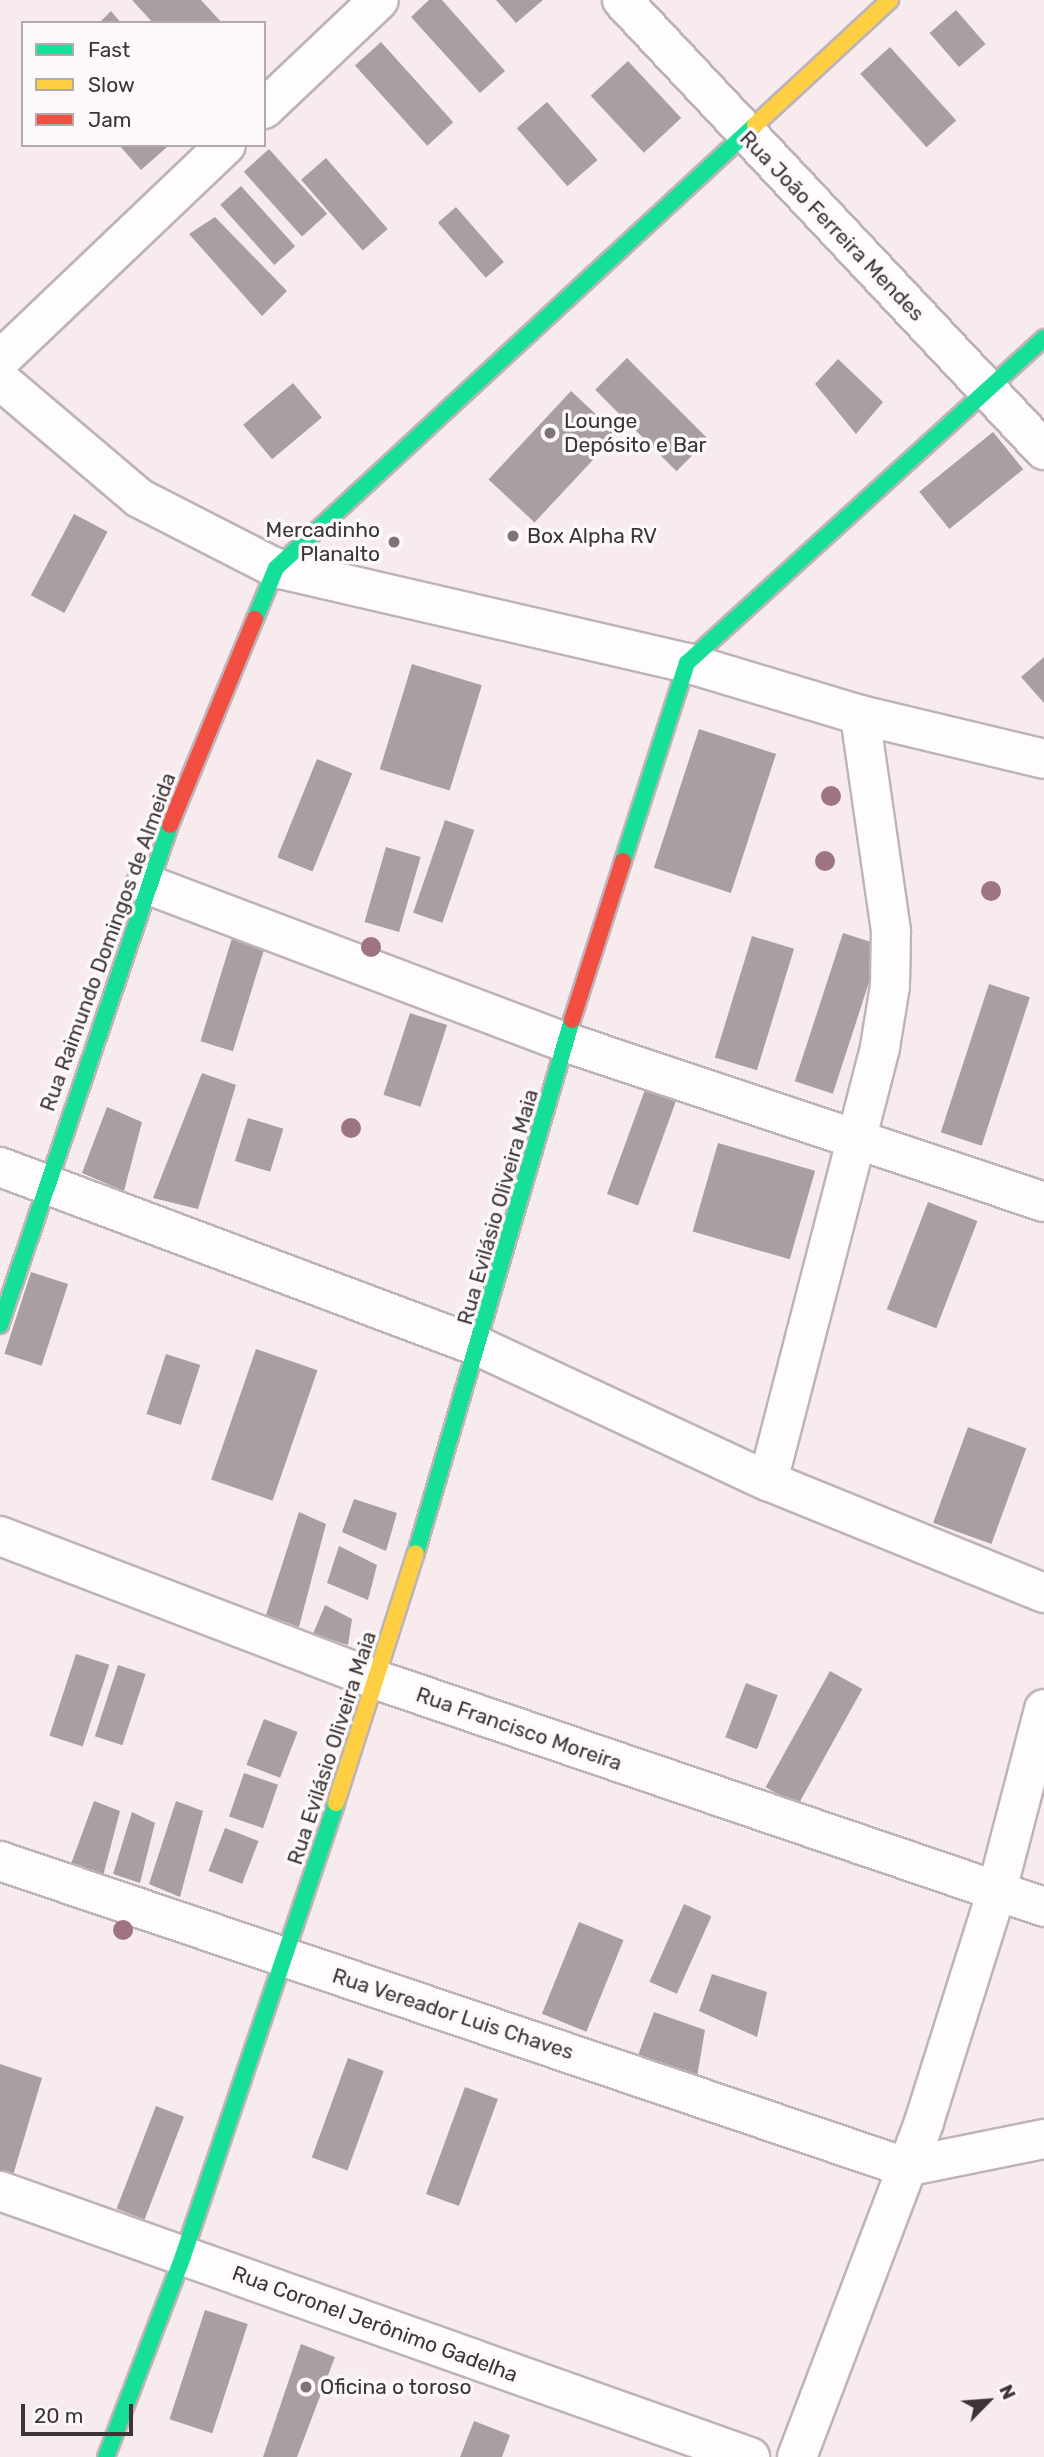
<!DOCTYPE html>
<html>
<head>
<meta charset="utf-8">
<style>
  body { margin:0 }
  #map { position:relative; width:1044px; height:2457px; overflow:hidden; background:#f8ebee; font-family:Rubik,sans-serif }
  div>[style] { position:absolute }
  .building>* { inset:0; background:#a99fa2; transform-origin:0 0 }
  .roads { filter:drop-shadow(2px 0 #beb3b6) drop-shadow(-2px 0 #beb3b6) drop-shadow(0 2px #beb3b6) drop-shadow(0 -2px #beb3b6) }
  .street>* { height:38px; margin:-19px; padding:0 19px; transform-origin:19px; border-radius:19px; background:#fefcfc }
  .fast>* { height:16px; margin:-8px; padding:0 8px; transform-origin:8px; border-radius:8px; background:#16e098 }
  .slow>* { height:16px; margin:-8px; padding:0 8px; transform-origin:8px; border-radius:8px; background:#ffcf43 }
  .jam>* { height:16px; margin:-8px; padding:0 8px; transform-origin:8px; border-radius:8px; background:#f24e42 }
  .trees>* { width:20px; height:20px; margin:-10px; border-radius:50%; background:#9e7383 }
  .dots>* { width:19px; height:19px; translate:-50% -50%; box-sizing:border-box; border:4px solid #fdf8f9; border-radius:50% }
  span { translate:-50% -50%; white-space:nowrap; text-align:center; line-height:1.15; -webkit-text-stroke:7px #fdf8f9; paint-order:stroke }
  .street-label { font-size:21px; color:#3d3436 }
  .poi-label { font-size:21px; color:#3d3436 }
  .left { translate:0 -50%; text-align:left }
  .right { translate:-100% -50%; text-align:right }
  .legend { position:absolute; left:21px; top:21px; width:245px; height:126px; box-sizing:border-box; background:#fdf8f9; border:2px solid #b0aaab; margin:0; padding:9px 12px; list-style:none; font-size:21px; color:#3d3436 }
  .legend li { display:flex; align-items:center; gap:14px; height:35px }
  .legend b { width:35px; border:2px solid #b0aaab }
  .north { position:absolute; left:953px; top:2366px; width:70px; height:70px; -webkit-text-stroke:5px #fdf8f9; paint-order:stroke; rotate:65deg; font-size:19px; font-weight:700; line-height:28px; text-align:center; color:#3d3436 }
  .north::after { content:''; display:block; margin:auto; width:24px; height:32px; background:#3d3436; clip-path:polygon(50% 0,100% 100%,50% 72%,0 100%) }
  .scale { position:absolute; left:21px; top:2404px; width:112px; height:32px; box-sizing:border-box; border:4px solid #3d3436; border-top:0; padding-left:9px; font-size:21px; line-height:24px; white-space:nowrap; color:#3d3436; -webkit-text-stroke:5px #fdf8f9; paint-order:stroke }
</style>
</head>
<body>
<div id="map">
  <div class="building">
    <div style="clip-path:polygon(132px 0,201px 0,222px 23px,153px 23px)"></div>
    <div style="clip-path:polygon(429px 0,442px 0,505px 71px,480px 93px,411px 17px)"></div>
    <div style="clip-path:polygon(496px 0,543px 0,516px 23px)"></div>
    <div style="left:956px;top:10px;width:45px;height:35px;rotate:49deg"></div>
    <div style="clip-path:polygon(111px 11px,121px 23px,99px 23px)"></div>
    <div style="left:381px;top:42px;width:108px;height:35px;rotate:48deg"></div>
    <div style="left:890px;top:47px;width:99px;height:40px;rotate:48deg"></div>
    <div style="left:628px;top:61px;width:78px;height:51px;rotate:47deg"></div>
    <div style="left:547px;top:102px;width:77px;height:40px;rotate:49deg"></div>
    <div style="clip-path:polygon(119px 145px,165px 145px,167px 147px,141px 170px)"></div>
    <div style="left:269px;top:149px;width:87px;height:34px;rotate:48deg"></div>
    <div style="left:326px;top:158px;width:94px;height:33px;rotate:49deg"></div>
    <div style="left:241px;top:186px;width:81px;height:28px;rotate:48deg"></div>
    <div style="left:456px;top:207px;width:73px;height:24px;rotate:49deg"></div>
    <div style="clip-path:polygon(215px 217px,287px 291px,262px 316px,189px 234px)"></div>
    <div style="left:627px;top:358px;width:115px;height:45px;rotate:45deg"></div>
    <div style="clip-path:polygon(838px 359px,883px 402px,856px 434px,815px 384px)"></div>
    <div style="left:293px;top:383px;width:45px;height:65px;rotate:50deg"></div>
    <div style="left:571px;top:391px;width:63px;height:121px;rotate:43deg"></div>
    <div style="left:993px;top:432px;width:48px;height:95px;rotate:51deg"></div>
    <div style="left:74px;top:514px;width:38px;height:92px;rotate:28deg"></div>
    <div style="clip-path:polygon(1044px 657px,1044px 703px,1021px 677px)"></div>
    <div style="left:412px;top:664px;width:73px;height:110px;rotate:17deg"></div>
    <div style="left:699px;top:729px;width:81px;height:146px;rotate:18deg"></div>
    <div style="left:317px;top:759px;width:38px;height:106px;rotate:22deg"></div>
    <div style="left:445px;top:820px;width:31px;height:98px;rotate:19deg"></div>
    <div style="left:386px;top:847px;width:36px;height:78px;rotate:16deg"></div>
    <div style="left:843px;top:933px;width:40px;height:156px;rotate:18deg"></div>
    <div style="left:752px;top:936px;width:44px;height:127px;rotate:17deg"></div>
    <div style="left:232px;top:938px;width:34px;height:108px;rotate:17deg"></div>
    <div style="left:989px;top:984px;width:43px;height:156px;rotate:18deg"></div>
    <div style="left:410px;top:1013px;width:39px;height:86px;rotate:18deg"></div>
    <div style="clip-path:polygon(202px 1073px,236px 1085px,198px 1209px,153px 1198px)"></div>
    <div style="left:646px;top:1087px;width:33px;height:114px;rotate:20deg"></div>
    <div style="clip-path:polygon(107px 1107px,142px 1122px,124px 1191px,82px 1173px)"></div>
    <div style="left:248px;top:1118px;width:37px;height:45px;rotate:17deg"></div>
    <div style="left:718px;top:1143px;width:101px;height:92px;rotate:16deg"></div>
    <div style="left:928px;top:1202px;width:53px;height:115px;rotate:21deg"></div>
    <div style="left:31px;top:1272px;width:39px;height:86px;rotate:18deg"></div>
    <div style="left:256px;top:1349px;width:65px;height:138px;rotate:19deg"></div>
    <div style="left:166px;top:1354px;width:36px;height:63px;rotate:18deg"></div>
    <div style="left:968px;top:1427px;width:62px;height:102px;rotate:20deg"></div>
    <div style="clip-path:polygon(354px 1499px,397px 1513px,386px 1551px,342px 1532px)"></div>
    <div style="clip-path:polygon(299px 1512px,326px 1524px,299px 1627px,266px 1615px)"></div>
    <div style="clip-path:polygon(339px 1546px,377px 1565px,368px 1600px,327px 1583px)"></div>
    <div style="clip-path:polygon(325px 1605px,352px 1619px,348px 1645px,313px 1634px)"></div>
    <div style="left:76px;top:1654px;width:35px;height:86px;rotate:18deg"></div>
    <div style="left:118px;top:1665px;width:29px;height:75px;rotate:18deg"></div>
    <div style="left:830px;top:1671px;width:37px;height:133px;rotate:29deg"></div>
    <div style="left:746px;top:1683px;width:34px;height:58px;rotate:21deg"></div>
    <div style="left:264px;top:1719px;width:36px;height:49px;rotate:21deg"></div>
    <div style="left:244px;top:1773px;width:36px;height:46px;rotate:19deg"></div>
    <div style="clip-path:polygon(94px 1801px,120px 1811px,103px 1876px,71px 1864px)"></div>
    <div style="clip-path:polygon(176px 1801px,203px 1811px,180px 1897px,149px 1884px)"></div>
    <div style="clip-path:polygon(132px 1812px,155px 1823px,140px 1883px,113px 1874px)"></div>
    <div style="left:225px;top:1828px;width:36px;height:46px;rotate:21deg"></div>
    <div style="left:684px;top:1904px;width:30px;height:85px;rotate:24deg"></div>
    <div style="left:579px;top:1922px;width:48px;height:99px;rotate:22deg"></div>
    <div style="clip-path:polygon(712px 1974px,767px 1992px,757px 2037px,699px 2011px)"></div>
    <div style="clip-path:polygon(654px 2012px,705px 2030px,697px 2077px,637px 2058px)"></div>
    <div style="left:348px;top:2058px;width:38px;height:106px;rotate:20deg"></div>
    <div style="clip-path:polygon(0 2064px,42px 2078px,11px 2182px,0 2178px)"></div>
    <div style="left:465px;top:2087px;width:35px;height:114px;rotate:20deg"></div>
    <div style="left:156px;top:2106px;width:30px;height:110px;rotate:21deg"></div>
    <div style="left:205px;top:2310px;width:45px;height:115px;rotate:18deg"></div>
    <div style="clip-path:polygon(301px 2344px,335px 2357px,297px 2457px,263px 2457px)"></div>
    <div style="clip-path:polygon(474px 2421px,510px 2435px,502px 2457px,460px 2457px)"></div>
  </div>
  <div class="roads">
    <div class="street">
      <div style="left:622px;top:0;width:617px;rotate:46.84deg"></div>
      <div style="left:264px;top:109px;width:158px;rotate:-43.5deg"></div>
      <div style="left:0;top:360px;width:312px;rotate:-43.6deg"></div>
      <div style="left:0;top:380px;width:182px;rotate:40.3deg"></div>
      <div style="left:139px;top:498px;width:154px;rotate:27.1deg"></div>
      <div style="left:276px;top:568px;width:422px;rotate:13deg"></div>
      <div style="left:687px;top:663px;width:181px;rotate:16.7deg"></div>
      <div style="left:860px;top:715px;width:189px;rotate:13.4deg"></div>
      <div style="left:146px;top:884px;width:448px;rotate:20.7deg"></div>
      <div style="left:565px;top:1042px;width:505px;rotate:18.47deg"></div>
      <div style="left:0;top:1167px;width:513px;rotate:20.56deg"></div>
      <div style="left:480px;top:1347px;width:318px;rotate:25deg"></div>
      <div style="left:768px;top:1481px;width:298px;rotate:22.1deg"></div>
      <div style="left:768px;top:1481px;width:448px;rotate:-75.5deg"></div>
      <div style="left:880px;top:1047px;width:62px;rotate:-80.7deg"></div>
      <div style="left:890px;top:986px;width:55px;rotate:-89deg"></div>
      <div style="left:891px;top:931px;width:218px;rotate:-98.2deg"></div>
      <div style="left:0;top:1536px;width:404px;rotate:20.9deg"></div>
      <div style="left:377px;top:1680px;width:705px;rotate:18.79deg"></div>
      <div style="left:0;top:1861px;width:955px;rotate:18.68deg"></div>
      <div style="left:905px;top:2167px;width:142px;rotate:-11.4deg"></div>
      <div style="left:0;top:2191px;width:796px;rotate:19.53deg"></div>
      <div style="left:797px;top:2457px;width:358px;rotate:-69.2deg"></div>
      <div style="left:924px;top:2122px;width:243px;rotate:-72.5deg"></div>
      <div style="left:997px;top:1890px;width:187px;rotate:-75.4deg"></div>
    </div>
    <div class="fast">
      <div style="left:255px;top:619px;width:55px;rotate:-67.6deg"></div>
      <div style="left:276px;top:568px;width:652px;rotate:-42.76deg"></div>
      <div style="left:623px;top:861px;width:208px;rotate:-72.1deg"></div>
      <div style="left:687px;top:663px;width:483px;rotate:-42.3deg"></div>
      <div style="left:0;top:1325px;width:528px;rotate:-71.22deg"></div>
      <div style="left:416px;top:1553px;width:555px;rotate:-73.69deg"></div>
      <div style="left:106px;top:2457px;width:215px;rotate:-69deg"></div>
      <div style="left:183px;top:2256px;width:478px;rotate:-71.3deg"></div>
    </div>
    <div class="slow">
      <div style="left:755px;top:125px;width:184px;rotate:-42.8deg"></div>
      <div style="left:336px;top:1803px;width:262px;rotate:-72.3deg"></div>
    </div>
    <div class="jam">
      <div style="left:170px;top:825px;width:223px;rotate:-67.6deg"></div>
      <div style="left:572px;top:1020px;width:167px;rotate:-72.2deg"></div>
    </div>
  </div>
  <div class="trees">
    <div style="left:831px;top:796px"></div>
    <div style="left:825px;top:861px"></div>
    <div style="left:991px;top:891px"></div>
    <div style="left:371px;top:947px"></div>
    <div style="left:351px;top:1128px"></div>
    <div style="left:123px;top:1930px"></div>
  </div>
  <div class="dots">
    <div style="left:550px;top:433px;background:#7e7476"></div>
    <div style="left:513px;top:536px;background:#7e7476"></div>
    <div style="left:394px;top:542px;background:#7e7476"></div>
    <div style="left:306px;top:2387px;background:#7e7476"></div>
  </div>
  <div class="street-label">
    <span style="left:832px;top:226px;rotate:46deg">Rua João Ferreira Mendes</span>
    <span style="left:108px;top:942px;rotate:-70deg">Rua Raimundo Domingos de Almeida</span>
    <span style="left:498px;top:1207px;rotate:-74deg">Rua Evilásio Oliveira Maia</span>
    <span style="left:519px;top:1729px;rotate:19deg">Rua Francisco Moreira</span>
    <span style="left:332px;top:1748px;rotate:-72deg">Rua Evilásio Oliveira Maia</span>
    <span style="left:453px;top:2014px;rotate:18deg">Rua Vereador Luis Chaves</span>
    <span style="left:375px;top:2324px;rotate:20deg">Rua Coronel Jerônimo Gadelha</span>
  </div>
  <div class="poi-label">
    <span class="left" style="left:564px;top:433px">Lounge<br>Depósito e Bar</span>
    <span class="right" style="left:380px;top:542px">Mercadinho<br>Planalto</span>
    <span class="left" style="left:527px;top:536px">Box Alpha RV</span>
    <span class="left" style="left:320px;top:2387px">Oficina o toroso</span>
  </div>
  <ul class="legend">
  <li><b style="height:9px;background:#16e098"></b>Fast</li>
  <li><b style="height:9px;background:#ffcf43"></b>Slow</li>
  <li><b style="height:9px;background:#f24e42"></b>Jam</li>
  </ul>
  <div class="north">N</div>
  <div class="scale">20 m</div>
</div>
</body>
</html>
